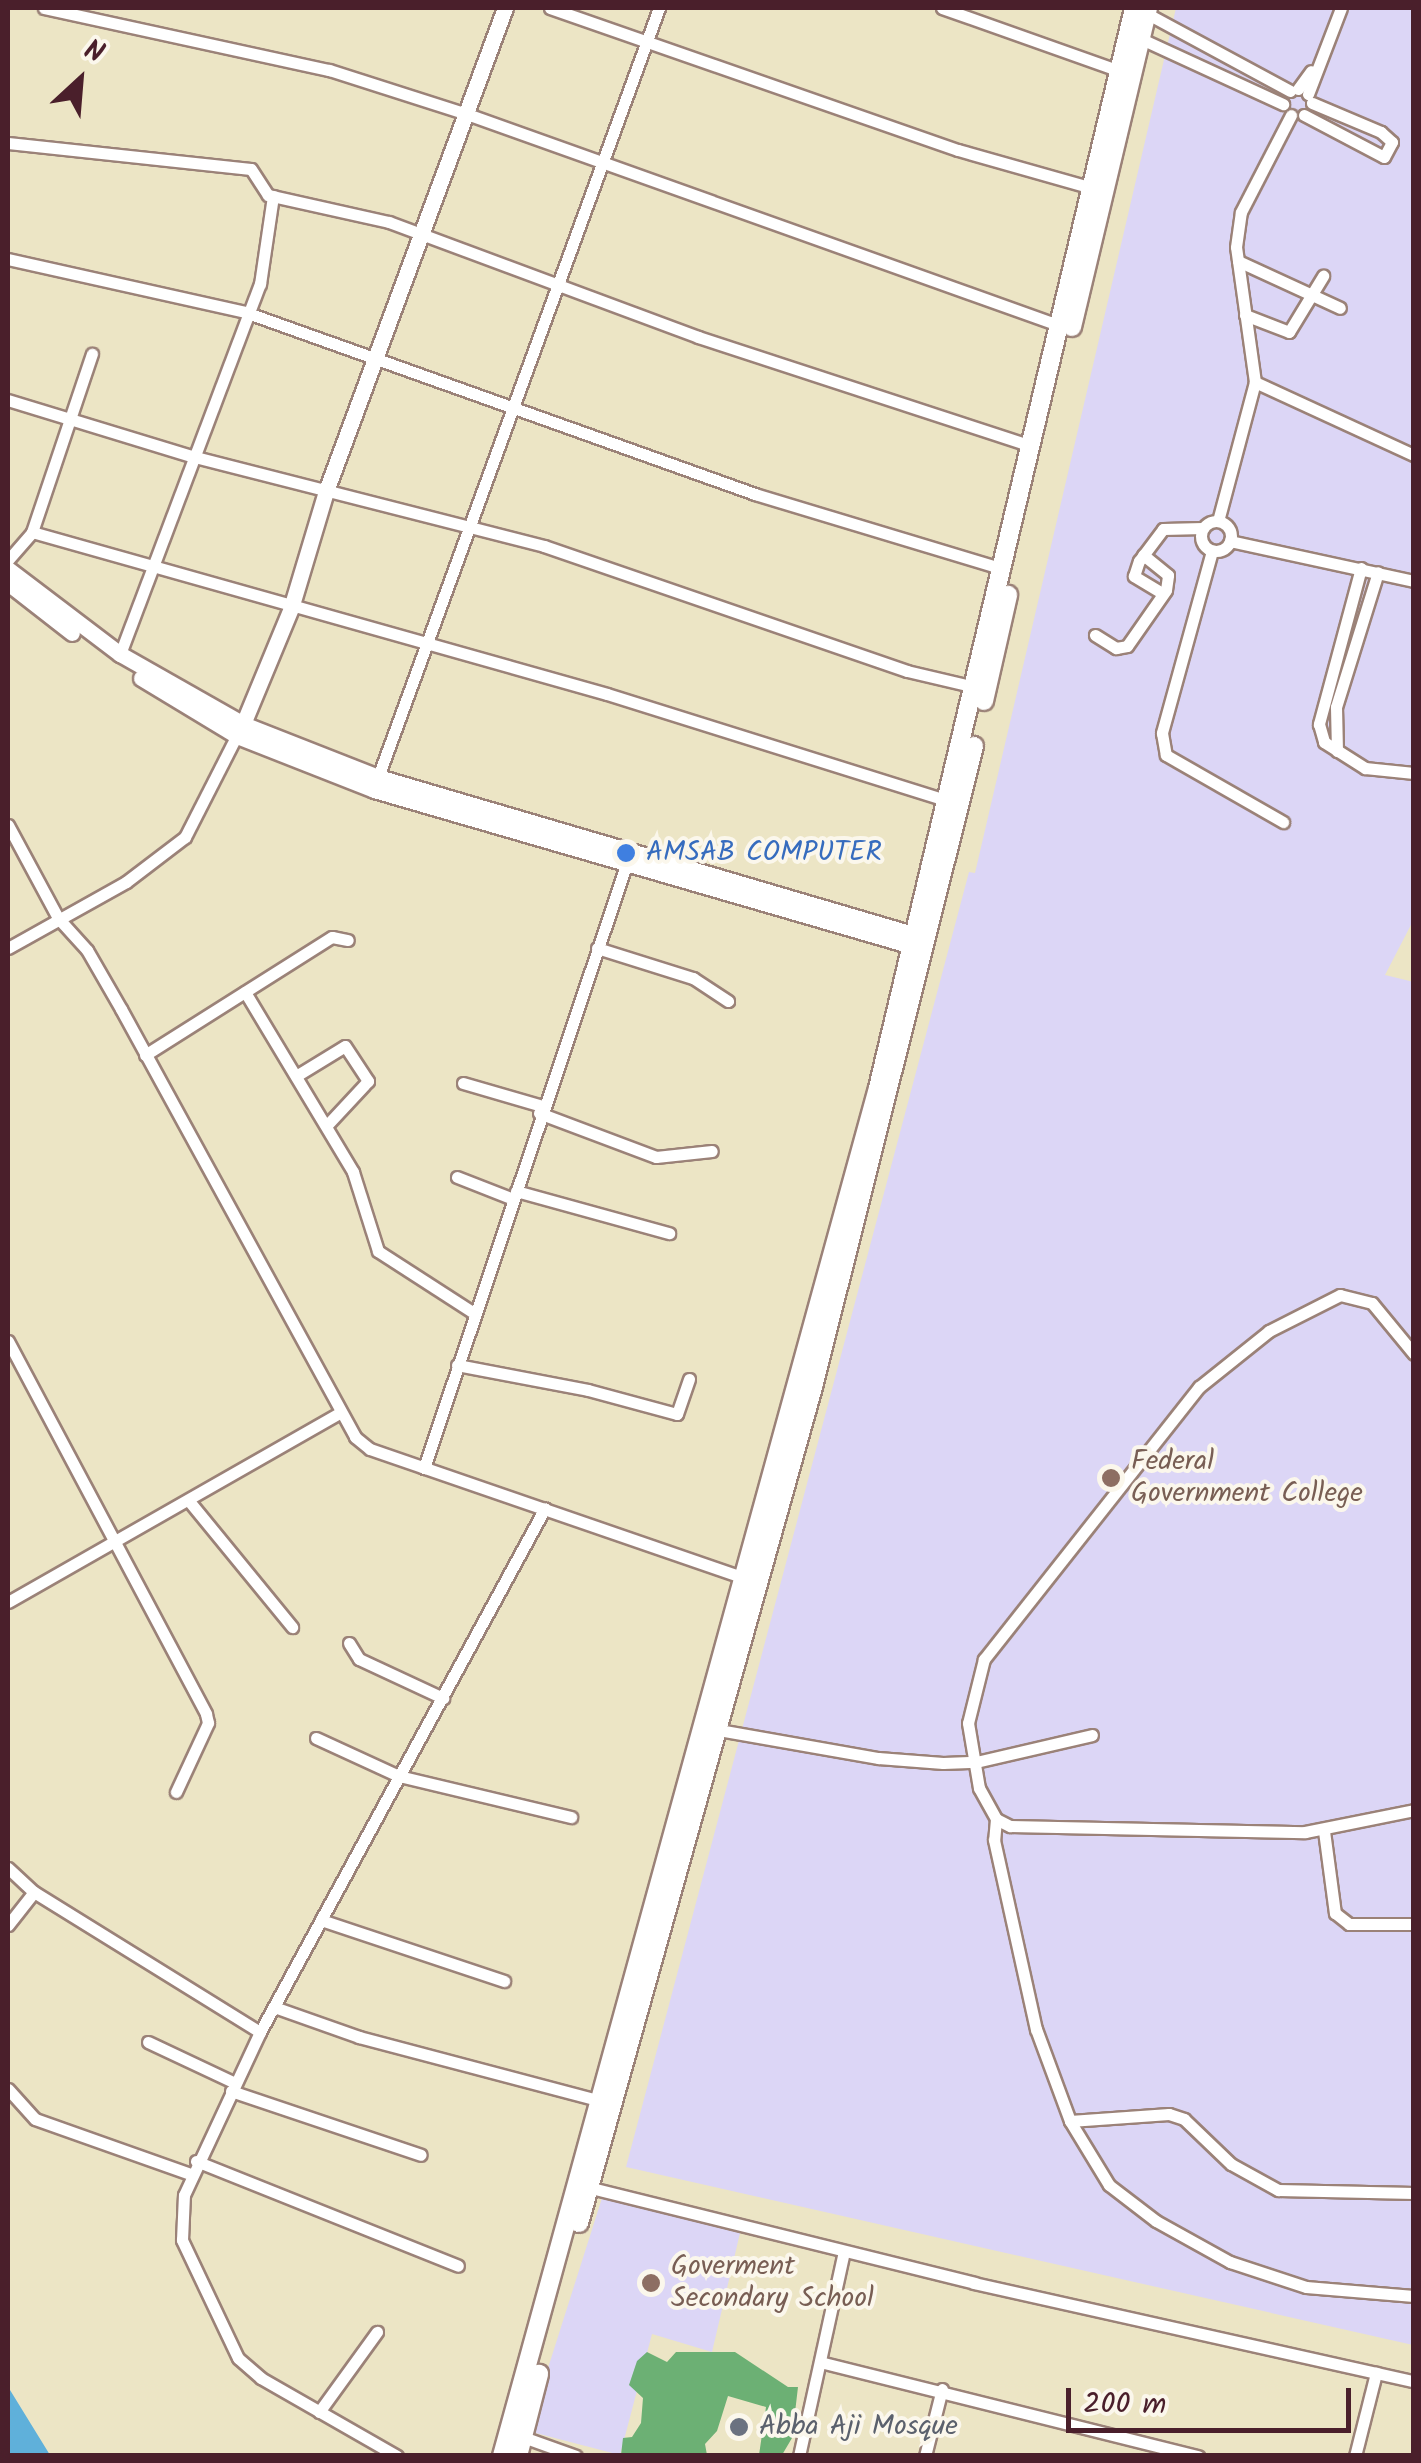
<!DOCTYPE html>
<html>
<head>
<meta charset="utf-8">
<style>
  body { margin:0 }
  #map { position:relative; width:1421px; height:2463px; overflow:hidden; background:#ece5c5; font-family:Kalam,sans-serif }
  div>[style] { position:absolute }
  .built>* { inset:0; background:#dcd6f6 }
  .forest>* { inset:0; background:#6cb074 }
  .water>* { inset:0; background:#5fb0da }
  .roads { filter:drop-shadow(2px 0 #9b8278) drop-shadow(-2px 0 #9b8278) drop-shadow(0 2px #9b8278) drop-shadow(0 -2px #9b8278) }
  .minor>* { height:11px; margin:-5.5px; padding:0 5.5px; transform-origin:5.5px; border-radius:5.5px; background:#fff }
  .minor>.ring { margin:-5.5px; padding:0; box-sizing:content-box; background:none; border:11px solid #fff; border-radius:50% }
  .major>* { height:15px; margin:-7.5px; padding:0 7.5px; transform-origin:7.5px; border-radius:7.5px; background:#fff }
  .highway>* { height:18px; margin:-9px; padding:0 9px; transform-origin:9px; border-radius:9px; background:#fff }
  .dots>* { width:28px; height:28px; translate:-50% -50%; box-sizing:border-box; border:5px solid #fbf7ec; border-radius:50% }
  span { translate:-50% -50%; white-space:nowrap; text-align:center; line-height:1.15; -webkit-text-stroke:8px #fbf7ec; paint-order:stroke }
  .shop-label { font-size:28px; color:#366cbe }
  .left { translate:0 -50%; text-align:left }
  .education-label { font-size:28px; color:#785e54 }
  .worship-label { font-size:28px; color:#5b616d }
  .frame { position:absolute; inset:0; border:10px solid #4a1f2b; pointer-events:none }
  .north { position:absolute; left:30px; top:30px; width:100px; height:100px; -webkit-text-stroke:8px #fbf7ec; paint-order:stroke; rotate:26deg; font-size:28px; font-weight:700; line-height:40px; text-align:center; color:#4a1f2b }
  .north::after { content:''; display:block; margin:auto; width:35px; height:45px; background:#4a1f2b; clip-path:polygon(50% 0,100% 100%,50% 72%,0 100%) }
  .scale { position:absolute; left:1066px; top:2388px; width:285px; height:45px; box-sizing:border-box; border:5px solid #4a1f2b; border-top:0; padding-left:12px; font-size:30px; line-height:35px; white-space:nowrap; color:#4a1f2b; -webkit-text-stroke:8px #fbf7ec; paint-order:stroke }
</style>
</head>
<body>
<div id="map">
  <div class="built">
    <div style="clip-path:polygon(1176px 8px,1413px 8px,1414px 919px,1385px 975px,1414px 982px,1413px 2345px,626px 2167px,969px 872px,975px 873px)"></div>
    <div style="clip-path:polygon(602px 2198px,740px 2233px,712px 2352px,652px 2334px,620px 2455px,528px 2431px)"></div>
  </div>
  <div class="forest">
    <div style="clip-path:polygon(647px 2352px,667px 2362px,676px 2352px,735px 2352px,788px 2387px,798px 2387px,792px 2438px,782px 2455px,759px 2455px,766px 2407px,728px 2396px,717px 2431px,705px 2444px,707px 2455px,621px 2455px,623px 2438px,632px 2437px,641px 2423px,643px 2398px,629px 2385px,637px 2361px)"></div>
  </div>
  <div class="water">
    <div style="clip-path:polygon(8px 2383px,10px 2390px,50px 2455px,8px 2455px)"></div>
  </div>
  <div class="roads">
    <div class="minor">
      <div style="left:44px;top:8px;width:292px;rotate:12.3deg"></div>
      <div style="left:329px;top:70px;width:145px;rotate:17.7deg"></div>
      <div style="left:467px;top:114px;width:631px;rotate:19.64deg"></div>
      <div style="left:550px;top:8px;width:432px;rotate:19.2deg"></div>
      <div style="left:958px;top:150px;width:139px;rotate:15.8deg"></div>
      <div style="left:942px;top:8px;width:189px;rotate:19.5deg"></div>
      <div style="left:1144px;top:12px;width:166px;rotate:28.4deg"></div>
      <div style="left:1137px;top:37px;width:161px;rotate:24.7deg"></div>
      <div style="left:1298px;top:89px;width:22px;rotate:-54deg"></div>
      <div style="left:1308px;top:94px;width:92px;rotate:-69deg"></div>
      <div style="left:1304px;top:115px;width:90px;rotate:27.7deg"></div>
      <div style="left:1384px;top:157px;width:17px;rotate:-62deg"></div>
      <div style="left:1392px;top:142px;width:15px;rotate:-138deg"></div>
      <div style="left:1381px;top:132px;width:75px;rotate:-157.2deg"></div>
      <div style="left:8px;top:143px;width:244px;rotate:6.1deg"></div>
      <div style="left:251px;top:169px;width:31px;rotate:57deg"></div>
      <div style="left:268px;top:195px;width:124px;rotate:12.6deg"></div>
      <div style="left:389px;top:222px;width:330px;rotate:20.4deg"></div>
      <div style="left:698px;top:337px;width:351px;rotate:18.1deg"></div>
      <div style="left:8px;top:259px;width:243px;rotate:12.6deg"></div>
      <div style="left:245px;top:312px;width:542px;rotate:19.64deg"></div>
      <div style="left:755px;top:494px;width:260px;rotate:16.8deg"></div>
      <div style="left:1238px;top:261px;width:112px;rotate:24.7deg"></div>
      <div style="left:1245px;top:315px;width:47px;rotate:21.1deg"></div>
      <div style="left:1289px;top:332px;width:66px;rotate:-58.7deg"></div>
      <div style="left:1255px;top:382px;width:175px;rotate:24.7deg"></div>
      <div style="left:8px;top:400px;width:195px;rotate:17deg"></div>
      <div style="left:195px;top:457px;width:360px;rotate:14.3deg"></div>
      <div style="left:544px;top:546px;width:384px;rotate:19deg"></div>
      <div style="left:907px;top:671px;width:70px;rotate:13.2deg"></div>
      <div class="ring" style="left:1201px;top:521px;width:19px;height:19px"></div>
      <div style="left:1218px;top:521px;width:144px;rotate:-75.1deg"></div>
      <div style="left:1255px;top:382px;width:136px;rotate:-98deg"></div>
      <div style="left:1236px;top:247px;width:35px;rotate:-82deg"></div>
      <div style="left:1241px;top:212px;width:109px;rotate:-62.7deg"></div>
      <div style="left:32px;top:532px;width:597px;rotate:15.73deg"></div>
      <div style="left:607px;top:694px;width:358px;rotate:17.4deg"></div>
      <div style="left:1230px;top:541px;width:188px;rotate:12.3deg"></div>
      <div style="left:1212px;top:551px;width:189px;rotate:105.4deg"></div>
      <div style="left:1162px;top:733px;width:22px;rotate:80deg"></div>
      <div style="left:1166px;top:755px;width:135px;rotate:29.8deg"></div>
      <div style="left:8px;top:560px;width:37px;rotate:-49deg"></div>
      <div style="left:32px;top:532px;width:188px;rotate:-71.4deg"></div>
      <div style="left:1361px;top:568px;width:162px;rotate:105.1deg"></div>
      <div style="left:1319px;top:724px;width:19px;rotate:74deg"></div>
      <div style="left:1324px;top:742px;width:49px;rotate:32.4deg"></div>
      <div style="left:1365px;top:768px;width:49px;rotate:5.8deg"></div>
      <div style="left:1162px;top:593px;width:33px;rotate:-149deg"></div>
      <div style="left:1134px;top:576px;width:16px;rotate:-72deg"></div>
      <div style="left:1139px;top:561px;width:40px;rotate:-53deg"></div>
      <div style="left:1163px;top:529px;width:40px;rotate:-1.4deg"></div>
      <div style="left:1095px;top:635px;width:25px;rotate:32deg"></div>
      <div style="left:1116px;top:648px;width:11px;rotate:-10deg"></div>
      <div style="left:1127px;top:646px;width:68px;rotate:-55.1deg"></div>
      <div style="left:1166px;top:590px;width:15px;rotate:-82deg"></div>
      <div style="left:1168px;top:575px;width:32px;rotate:-141deg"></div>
      <div style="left:120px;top:654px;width:396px;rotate:-69.3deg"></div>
      <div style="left:260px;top:284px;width:89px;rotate:-81.6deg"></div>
      <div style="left:1337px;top:751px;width:44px;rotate:-91.3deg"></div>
      <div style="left:1336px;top:707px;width:141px;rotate:-72.7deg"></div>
      <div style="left:378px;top:777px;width:819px;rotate:-69.93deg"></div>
      <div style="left:8px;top:825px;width:106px;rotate:61.7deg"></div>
      <div style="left:58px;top:918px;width:43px;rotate:47.8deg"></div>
      <div style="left:87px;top:950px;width:68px;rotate:60deg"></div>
      <div style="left:121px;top:1009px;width:488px;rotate:61.3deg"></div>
      <div style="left:355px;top:1437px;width:19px;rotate:39deg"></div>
      <div style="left:370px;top:1449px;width:396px;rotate:19deg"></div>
      <div style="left:8px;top:948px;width:135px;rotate:-29.2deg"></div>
      <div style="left:126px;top:882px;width:74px;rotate:-37.3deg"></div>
      <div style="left:185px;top:837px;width:121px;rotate:-63deg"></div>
      <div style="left:597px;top:948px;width:101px;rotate:17.4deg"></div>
      <div style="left:693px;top:978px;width:42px;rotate:33.3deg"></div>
      <div style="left:245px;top:992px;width:210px;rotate:59deg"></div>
      <div style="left:353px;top:1172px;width:83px;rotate:72.4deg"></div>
      <div style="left:378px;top:1251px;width:114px;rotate:32.9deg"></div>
      <div style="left:145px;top:1055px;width:221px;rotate:-32.3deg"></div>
      <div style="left:332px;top:937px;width:16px;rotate:11deg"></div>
      <div style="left:296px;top:1076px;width:57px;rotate:-31.5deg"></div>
      <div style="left:345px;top:1046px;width:42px;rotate:56.7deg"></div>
      <div style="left:368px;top:1081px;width:60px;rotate:133deg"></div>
      <div style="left:463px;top:1083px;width:82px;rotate:16.2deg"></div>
      <div style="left:539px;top:1113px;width:125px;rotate:20.6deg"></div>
      <div style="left:656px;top:1157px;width:56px;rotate:-6.1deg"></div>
      <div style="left:457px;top:1177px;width:60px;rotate:21.4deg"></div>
      <div style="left:516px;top:1191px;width:159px;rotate:15.4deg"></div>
      <div style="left:8px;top:1341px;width:422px;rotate:62deg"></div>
      <div style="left:206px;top:1714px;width:9px;rotate:77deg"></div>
      <div style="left:208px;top:1723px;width:76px;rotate:114.9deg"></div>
      <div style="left:1414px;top:1354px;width:66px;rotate:-129.5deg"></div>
      <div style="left:1372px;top:1303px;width:33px;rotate:-166deg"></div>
      <div style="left:1340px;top:1295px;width:80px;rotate:153.1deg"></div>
      <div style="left:1269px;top:1331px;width:90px;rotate:141.3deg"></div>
      <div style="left:1199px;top:1387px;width:347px;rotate:128.3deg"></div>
      <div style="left:984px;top:1659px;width:66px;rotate:104deg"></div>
      <div style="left:968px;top:1723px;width:66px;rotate:80.4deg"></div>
      <div style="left:979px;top:1788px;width:35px;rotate:61deg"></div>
      <div style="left:996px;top:1819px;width:16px;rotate:27deg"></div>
      <div style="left:1010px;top:1826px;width:295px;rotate:1.2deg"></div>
      <div style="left:1305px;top:1832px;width:111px;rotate:-11.4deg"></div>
      <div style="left:457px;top:1365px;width:133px;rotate:10.8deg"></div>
      <div style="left:588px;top:1390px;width:92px;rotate:15.1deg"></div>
      <div style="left:677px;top:1414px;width:37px;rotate:-71deg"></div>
      <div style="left:424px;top:1468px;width:645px;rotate:-71.48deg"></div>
      <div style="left:189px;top:1501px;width:163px;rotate:50.7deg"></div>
      <div style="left:8px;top:1602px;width:381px;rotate:-29.7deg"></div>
      <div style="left:349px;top:1643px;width:19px;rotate:58deg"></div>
      <div style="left:359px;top:1659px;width:93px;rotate:24.9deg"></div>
      <div style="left:713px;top:1729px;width:168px;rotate:10deg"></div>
      <div style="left:878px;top:1758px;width:65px;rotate:4.4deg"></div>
      <div style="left:943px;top:1763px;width:33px;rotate:-2deg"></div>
      <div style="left:976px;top:1762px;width:119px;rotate:-13.1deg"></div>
      <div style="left:316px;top:1738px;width:91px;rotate:24.6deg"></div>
      <div style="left:399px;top:1776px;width:177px;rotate:13.4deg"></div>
      <div style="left:996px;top:1819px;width:21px;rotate:95deg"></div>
      <div style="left:994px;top:1840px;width:194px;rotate:77.5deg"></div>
      <div style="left:1036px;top:2029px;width:98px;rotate:69.7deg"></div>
      <div style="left:1070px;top:2121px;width:75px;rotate:58.6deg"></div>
      <div style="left:1109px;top:2185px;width:59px;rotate:37.5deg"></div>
      <div style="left:1156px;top:2221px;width:85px;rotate:29deg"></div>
      <div style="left:1230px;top:2262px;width:80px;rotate:18.2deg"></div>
      <div style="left:1306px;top:2287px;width:108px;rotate:4.8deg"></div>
      <div style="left:1324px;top:1831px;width:83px;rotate:82.4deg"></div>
      <div style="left:1335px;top:1913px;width:18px;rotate:38deg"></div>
      <div style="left:1349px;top:1924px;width:65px"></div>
      <div style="left:8px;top:1868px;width:35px;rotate:43deg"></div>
      <div style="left:34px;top:1892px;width:266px;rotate:31.8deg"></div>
      <div style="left:321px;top:1920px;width:193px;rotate:18.4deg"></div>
      <div style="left:8px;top:1925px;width:42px;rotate:-51.8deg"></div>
      <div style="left:274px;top:2007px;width:90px;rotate:19.4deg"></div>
      <div style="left:359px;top:2037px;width:250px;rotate:14.8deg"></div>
      <div style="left:148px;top:2042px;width:96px;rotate:25.2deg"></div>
      <div style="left:8px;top:2089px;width:40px;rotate:48deg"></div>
      <div style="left:35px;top:2119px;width:164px;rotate:19.5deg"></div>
      <div style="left:231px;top:2091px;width:200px;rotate:18.6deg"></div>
      <div style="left:1070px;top:2121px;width:99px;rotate:-4deg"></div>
      <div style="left:1169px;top:2114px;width:16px;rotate:18deg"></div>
      <div style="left:1184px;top:2119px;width:65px;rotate:43.8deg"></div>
      <div style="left:1231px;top:2164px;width:54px;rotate:29deg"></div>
      <div style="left:1278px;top:2190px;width:136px;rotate:1.3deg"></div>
      <div style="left:196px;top:2161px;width:282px;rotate:21.8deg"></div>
      <div style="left:591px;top:2188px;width:395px;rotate:13.9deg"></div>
      <div style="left:974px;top:2283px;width:451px;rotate:12.6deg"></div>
      <div style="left:820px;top:2362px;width:390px;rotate:14deg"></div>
      <div style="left:319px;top:2412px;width:99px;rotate:-54.1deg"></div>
      <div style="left:523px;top:2437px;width:56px;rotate:19.7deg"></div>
      <div style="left:397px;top:2456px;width:157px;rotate:-150.2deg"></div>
      <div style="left:261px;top:2378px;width:30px;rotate:-139deg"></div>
      <div style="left:238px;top:2358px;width:131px;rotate:-115.4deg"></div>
      <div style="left:182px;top:2240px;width:45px;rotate:-87.5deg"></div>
      <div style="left:184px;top:2195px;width:180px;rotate:-65deg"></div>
      <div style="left:260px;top:2032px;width:596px;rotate:-61.46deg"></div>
      <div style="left:799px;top:2456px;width:209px;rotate:-77.6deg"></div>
      <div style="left:925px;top:2456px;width:69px;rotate:-75.8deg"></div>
      <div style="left:1355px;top:2456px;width:86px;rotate:-75.8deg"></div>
    </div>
    <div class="major">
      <div style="left:8px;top:569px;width:141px;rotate:37.2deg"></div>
      <div style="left:120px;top:654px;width:142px;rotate:29.6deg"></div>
      <div style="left:243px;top:724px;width:145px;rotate:21.4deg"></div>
      <div style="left:378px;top:777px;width:568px;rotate:16.36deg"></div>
      <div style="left:8px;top:583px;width:81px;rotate:38deg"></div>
      <div style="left:141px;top:678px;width:112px;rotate:31.1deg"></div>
      <div style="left:237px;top:736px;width:147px;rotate:21.5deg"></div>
      <div style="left:374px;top:790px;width:567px;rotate:16.17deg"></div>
      <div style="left:243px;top:724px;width:126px;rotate:-67.5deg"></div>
      <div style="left:291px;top:608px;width:122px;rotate:-73.3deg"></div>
      <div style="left:326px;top:491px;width:515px;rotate:-69.67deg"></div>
    </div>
    <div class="highway">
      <div style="left:1072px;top:327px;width:328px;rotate:-76.6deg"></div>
      <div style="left:984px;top:701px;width:109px;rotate:-77.2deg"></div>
      <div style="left:579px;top:2223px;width:868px;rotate:-74.36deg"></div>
      <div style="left:813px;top:1387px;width:661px;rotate:-75.9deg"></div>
      <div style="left:502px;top:2456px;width:1419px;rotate:-74.63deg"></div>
      <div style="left:878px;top:1088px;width:1110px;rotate:-76.66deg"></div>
      <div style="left:518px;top:2456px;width:85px;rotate:-75.6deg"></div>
    </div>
  </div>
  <div class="dots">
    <div style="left:626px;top:853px;background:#3f7fe0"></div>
    <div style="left:1111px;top:1478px;background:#8d6e63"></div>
    <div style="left:651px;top:2283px;background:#8d6e63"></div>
    <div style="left:739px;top:2427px;background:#6b7280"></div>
  </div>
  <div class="shop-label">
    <span class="left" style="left:646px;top:853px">AMSAB COMPUTER</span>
  </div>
  <div class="education-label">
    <span class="left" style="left:1131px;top:1478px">Federal<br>Government College</span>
    <span class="left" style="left:671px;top:2283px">Goverment<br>Secondary School</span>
  </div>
  <div class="worship-label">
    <span class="left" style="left:759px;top:2427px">Abba Aji Mosque</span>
  </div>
  <div class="frame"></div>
  <div class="north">N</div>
  <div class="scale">200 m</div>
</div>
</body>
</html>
